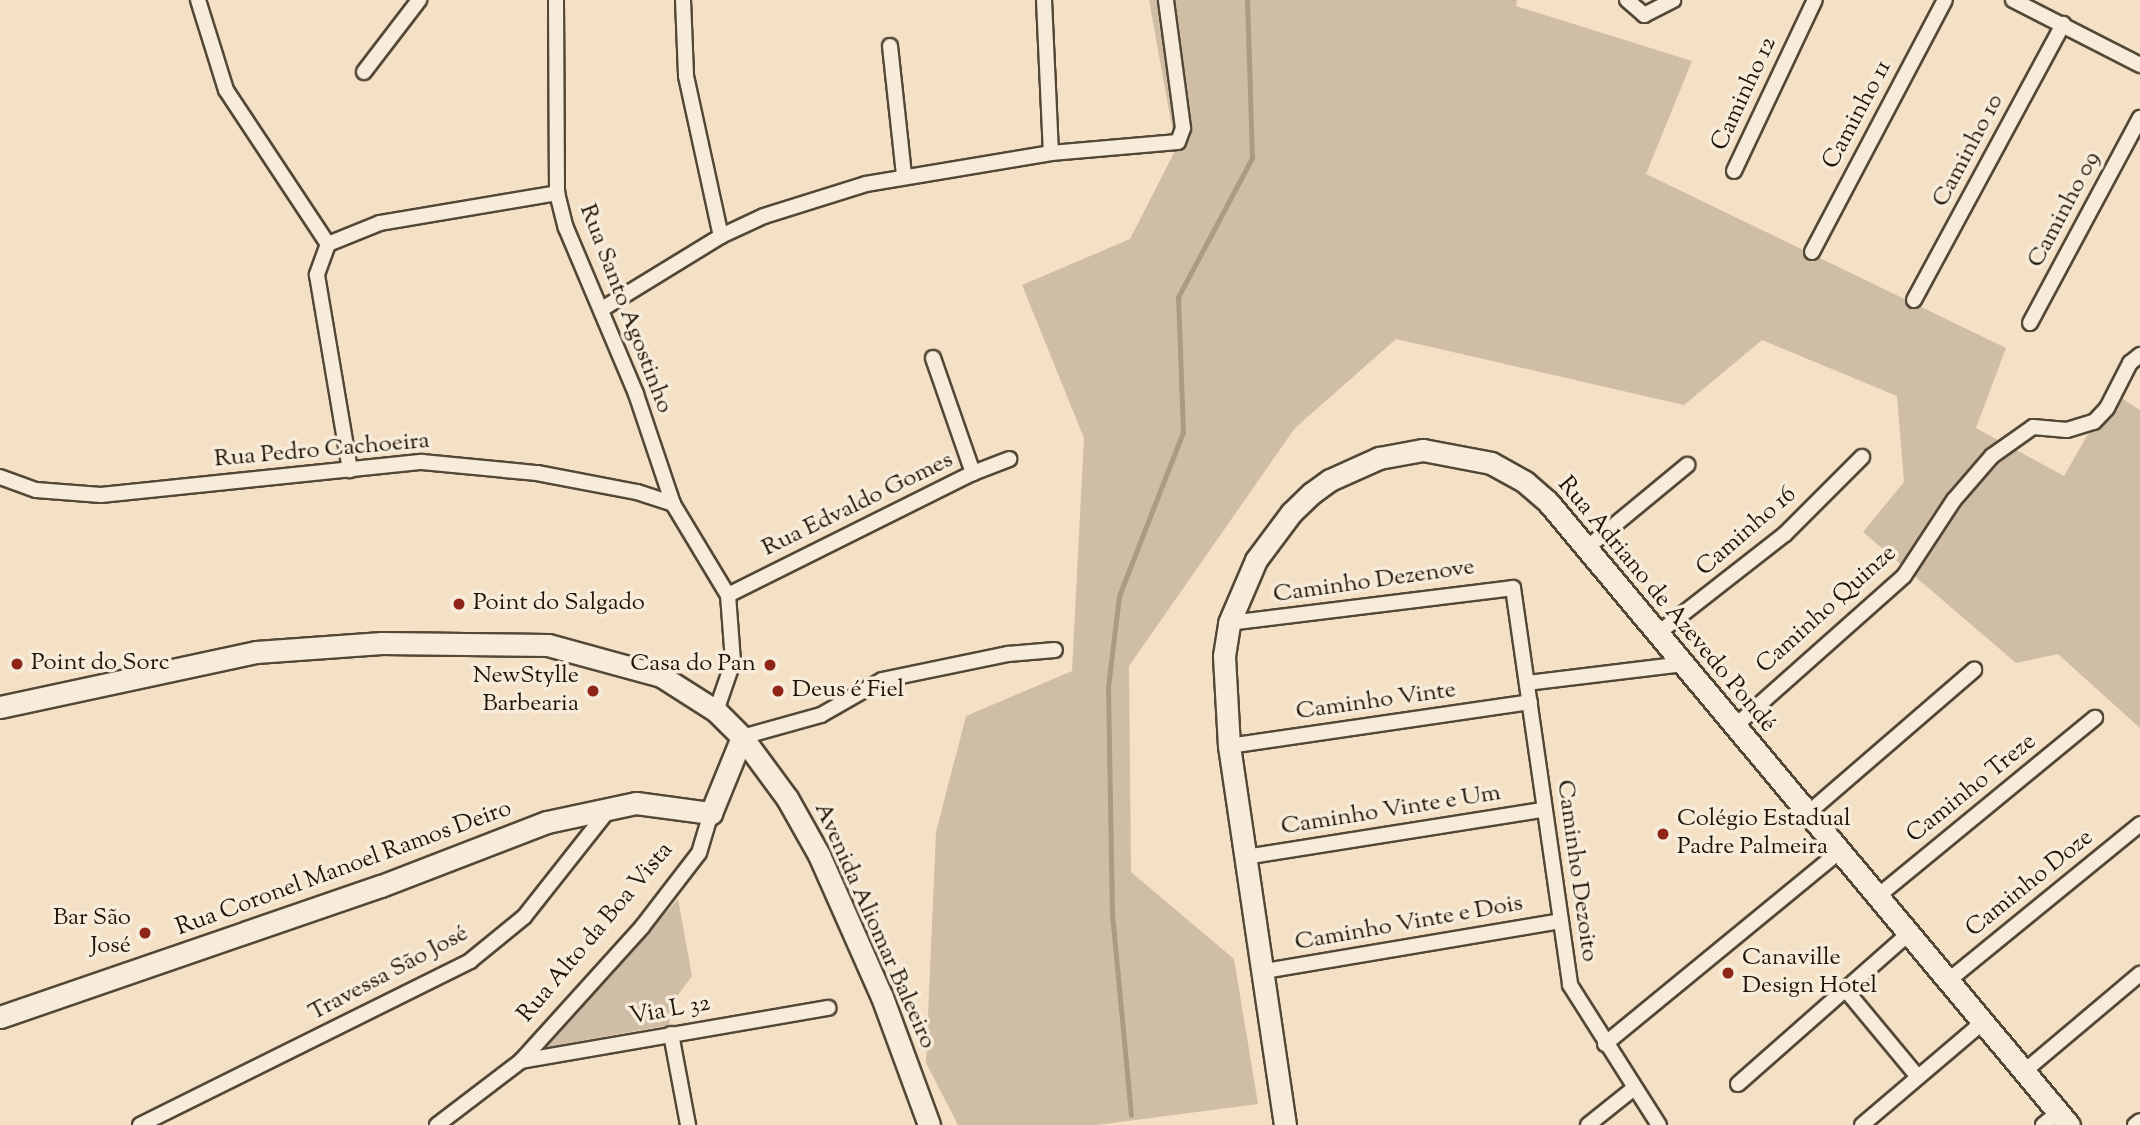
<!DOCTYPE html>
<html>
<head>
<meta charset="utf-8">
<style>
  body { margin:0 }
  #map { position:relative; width:2140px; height:1125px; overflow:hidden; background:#f3e0c5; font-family:"Sorts Mill Goudy",serif }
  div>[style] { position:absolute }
  .green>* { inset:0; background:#cfbda5 }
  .stream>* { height:5px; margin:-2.5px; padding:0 2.5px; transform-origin:2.5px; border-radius:2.5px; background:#ab9b84 }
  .roads { filter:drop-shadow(2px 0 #534736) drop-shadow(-2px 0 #534736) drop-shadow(0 2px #534736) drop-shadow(0 -2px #534736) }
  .street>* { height:14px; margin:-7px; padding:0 7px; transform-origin:7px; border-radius:7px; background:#f7ebd9 }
  .secondary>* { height:21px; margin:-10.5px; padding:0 10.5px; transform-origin:10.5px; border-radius:10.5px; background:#f7ebd9 }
  .dots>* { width:19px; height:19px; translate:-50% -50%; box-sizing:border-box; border:4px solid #f7ebd9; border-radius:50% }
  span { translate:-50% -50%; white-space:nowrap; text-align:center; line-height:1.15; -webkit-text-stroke:7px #f7ebd9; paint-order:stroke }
  .street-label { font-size:24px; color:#1e1407 }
  .poi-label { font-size:24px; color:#1e1407 }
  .left { translate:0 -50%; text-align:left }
  .right { translate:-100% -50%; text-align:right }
</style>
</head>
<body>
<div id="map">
  <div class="green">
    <div style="clip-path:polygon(1149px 0,1517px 0,1516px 6px,1692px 61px,1646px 174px,2006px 348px,1976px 428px,2064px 476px,2112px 392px,2140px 410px,2140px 728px,2058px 654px,2016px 663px,1863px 532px,1904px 482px,1897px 396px,1762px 340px,1684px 405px,1396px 339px,1295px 428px,1129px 666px,1131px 872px,1234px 959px,1258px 1104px,1097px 1125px,958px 1125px,926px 1063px,936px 832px,966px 716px,1072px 671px,1084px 438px,1022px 285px,1130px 239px,1176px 149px)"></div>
    <div style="clip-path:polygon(678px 899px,692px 976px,673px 1002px,669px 1025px,547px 1047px)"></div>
  </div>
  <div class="stream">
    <div style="left:1131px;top:1115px;width:201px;rotate:-95.4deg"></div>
    <div style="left:1112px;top:915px;width:228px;rotate:-91deg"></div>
    <div style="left:1108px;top:687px;width:92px;rotate:-83.1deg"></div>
    <div style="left:1119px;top:596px;width:176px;rotate:-68.7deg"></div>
    <div style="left:1183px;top:432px;width:135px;rotate:-92.1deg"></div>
    <div style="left:1178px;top:297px;width:157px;rotate:-62deg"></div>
    <div style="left:1252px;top:158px;width:158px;rotate:-91.8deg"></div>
  </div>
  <div class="roads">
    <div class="street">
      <div style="left:198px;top:0;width:94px;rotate:72.7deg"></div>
      <div style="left:226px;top:90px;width:185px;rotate:56.5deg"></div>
      <div style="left:556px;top:0;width:193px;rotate:89.7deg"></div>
      <div style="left:557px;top:193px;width:36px;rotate:76deg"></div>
      <div style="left:566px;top:228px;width:180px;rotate:67.1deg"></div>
      <div style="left:636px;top:394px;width:116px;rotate:71.4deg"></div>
      <div style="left:683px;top:0;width:76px;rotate:87.7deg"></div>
      <div style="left:686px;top:76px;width:164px;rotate:77.7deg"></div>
      <div style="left:1044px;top:0;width:153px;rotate:87.4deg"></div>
      <div style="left:1627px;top:0;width:23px;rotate:41deg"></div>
      <div style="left:1644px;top:15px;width:33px;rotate:-27deg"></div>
      <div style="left:2013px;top:0;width:143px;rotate:27.1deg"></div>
      <div style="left:890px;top:46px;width:130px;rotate:83.8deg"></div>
      <div style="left:364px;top:72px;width:91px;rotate:-52.6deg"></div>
      <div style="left:1734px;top:171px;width:189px;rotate:-64.7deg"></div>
      <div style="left:328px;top:244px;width:56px;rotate:-22deg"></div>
      <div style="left:380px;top:223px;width:180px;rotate:-9.6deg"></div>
      <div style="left:328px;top:244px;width:33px;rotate:110deg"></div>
      <div style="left:317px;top:275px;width:198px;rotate:80.4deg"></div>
      <div style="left:1812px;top:252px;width:285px;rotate:-62.2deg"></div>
      <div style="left:1914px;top:300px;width:314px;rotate:-61.6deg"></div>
      <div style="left:602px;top:309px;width:140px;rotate:-31.5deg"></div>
      <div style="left:721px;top:236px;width:47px;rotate:-24.9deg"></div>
      <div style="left:764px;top:216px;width:107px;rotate:-17.4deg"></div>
      <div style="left:866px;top:184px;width:188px;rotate:-9.5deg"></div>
      <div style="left:1051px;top:153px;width:127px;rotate:-5deg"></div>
      <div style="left:1178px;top:142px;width:15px;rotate:-70deg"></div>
      <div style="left:1183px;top:128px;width:129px;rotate:-97.6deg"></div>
      <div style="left:2030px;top:323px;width:233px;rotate:-61.8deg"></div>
      <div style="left:933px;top:358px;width:122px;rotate:70.8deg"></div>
      <div style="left:0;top:477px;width:38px;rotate:20deg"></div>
      <div style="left:36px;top:490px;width:65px;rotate:4.4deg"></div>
      <div style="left:101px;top:495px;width:323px;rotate:-5.9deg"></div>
      <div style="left:422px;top:462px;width:116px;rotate:5.5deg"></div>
      <div style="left:537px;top:473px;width:102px;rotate:10.8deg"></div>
      <div style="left:637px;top:492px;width:38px;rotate:18deg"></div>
      <div style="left:673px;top:504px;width:106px;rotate:58.9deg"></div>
      <div style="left:728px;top:595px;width:67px;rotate:85.7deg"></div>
      <div style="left:733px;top:662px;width:52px;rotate:109.1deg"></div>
      <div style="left:1588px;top:547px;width:129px;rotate:-39.6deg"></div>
      <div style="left:728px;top:595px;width:274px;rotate:-26.5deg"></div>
      <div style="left:973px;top:473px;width:39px;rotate:-21deg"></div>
      <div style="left:1229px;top:623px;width:286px;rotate:-7deg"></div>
      <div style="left:1513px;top:588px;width:401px;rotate:81.8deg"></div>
      <div style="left:1570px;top:985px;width:166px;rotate:57.6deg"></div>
      <div style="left:1657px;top:634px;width:162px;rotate:-38deg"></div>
      <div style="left:1785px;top:534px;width:109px;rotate:-45deg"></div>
      <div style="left:1527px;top:683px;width:157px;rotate:-6.9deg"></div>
      <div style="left:1734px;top:727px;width:227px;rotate:-41.6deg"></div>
      <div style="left:1904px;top:576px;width:91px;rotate:-56.7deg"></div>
      <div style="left:1954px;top:500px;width:58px;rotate:-49.2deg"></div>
      <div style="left:1992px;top:456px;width:50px;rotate:-35.3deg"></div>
      <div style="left:2033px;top:427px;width:34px;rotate:5deg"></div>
      <div style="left:2067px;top:430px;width:28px;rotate:-17deg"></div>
      <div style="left:2094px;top:422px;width:19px;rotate:-47deg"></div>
      <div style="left:2107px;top:408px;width:51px;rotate:-62.9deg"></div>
      <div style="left:2130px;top:363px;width:13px;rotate:-39deg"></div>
      <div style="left:742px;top:737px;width:82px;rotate:-15.6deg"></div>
      <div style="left:821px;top:715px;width:70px;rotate:-29.8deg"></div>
      <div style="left:882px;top:680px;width:129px;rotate:-11.7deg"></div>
      <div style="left:1008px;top:654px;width:47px;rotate:-4.9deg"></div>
      <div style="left:1229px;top:746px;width:304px;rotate:-8.3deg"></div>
      <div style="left:1807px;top:814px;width:221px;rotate:-40.8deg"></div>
      <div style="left:1245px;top:857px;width:302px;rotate:-9deg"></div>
      <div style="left:1878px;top:896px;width:281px;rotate:-39.4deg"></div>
      <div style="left:1265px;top:971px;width:300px;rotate:-9.6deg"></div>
      <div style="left:1949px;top:980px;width:247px;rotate:-39.2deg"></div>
      <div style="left:1845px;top:989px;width:114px;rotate:50.3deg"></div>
      <div style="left:671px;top:1034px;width:93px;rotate:79.4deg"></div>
      <div style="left:1605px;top:1044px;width:304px;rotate:-39.4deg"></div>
      <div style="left:521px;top:1061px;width:312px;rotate:-9.8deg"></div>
      <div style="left:2027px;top:1069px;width:148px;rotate:-40.1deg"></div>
      <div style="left:1738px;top:1084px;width:228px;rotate:-41.4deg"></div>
      <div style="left:140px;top:1125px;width:369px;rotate:-26.4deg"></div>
      <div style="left:470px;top:961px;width:70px;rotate:-39.2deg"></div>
      <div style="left:524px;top:917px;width:139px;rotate:-51.7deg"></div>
      <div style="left:437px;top:1125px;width:106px;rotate:-37.3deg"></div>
      <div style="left:521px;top:1061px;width:181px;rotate:-47.9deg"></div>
      <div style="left:642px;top:927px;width:93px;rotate:-52.4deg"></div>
      <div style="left:699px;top:853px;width:42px;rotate:-73.3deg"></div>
      <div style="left:1588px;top:1125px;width:58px;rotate:-38.7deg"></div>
      <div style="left:1862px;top:1125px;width:160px;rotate:-40.4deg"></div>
      <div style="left:2043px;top:1125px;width:21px;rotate:-39deg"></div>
      <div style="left:2135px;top:1125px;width:6px;rotate:-39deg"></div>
    </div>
    <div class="secondary">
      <div style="left:0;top:707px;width:262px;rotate:-12.1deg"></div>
      <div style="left:256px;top:652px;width:126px;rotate:-4.1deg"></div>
      <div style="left:382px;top:643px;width:166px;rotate:0.7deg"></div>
      <div style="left:548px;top:645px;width:117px;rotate:15.3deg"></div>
      <div style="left:661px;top:676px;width:65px;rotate:32.5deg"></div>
      <div style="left:716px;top:711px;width:37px;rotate:45deg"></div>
      <div style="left:742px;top:737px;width:76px;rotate:53.6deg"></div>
      <div style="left:787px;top:798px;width:65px;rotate:60.7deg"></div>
      <div style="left:819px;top:855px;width:155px;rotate:66.1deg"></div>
      <div style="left:882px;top:997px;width:136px;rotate:69.8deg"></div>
      <div style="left:0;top:1017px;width:403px;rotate:-19deg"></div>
      <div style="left:381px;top:886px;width:178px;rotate:-21.1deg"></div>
      <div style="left:547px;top:822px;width:91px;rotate:-12.1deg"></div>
      <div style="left:636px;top:803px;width:76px;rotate:7.6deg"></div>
      <div style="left:711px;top:813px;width:82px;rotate:-67.8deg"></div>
      <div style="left:1285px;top:1125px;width:383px;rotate:-98.4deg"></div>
      <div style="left:1229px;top:746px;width:90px;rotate:-93.2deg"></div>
      <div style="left:1224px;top:656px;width:33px;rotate:-81deg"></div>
      <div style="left:1229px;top:623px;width:69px;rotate:-66.8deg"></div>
      <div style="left:1256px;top:560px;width:59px;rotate:-53.3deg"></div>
      <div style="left:1291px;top:513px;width:29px;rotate:-44deg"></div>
      <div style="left:1312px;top:493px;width:22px;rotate:-36deg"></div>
      <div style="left:1330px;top:480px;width:54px;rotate:-24.2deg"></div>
      <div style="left:1379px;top:458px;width:45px;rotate:-10.3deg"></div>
      <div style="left:1423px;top:450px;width:69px;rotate:10.8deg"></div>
      <div style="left:1491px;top:463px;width:39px;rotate:29deg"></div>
      <div style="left:1525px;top:482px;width:30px;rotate:41deg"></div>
      <div style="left:1548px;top:502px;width:812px;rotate:50.1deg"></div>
    </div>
  </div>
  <div class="dots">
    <div style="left:459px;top:604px;background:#8f2418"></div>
    <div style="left:17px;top:664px;background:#8f2418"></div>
    <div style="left:770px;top:665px;background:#8f2418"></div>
    <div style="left:593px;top:691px;background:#8f2418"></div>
    <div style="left:778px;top:691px;background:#8f2418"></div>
    <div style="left:1663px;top:834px;background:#8f2418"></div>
    <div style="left:145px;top:933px;background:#8f2418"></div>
    <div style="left:1728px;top:973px;background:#8f2418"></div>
  </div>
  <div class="street-label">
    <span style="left:1745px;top:94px;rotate:-65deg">Caminho 12</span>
    <span style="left:1858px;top:115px;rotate:-62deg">Caminho 11</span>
    <span style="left:1969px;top:151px;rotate:-62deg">Caminho 10</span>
    <span style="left:2065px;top:210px;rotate:-62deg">Caminho 09</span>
    <span style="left:625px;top:309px;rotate:69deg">Rua Santo Agostinho</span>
    <span style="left:322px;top:451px;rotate:-5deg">Rua Pedro Cachoeira</span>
    <span style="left:858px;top:505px;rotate:-26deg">Rua Edvaldo Gomes</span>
    <span style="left:1747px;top:532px;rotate:-41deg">Caminho 16</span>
    <span style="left:1374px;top:582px;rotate:-8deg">Caminho Dezenove</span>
    <span style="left:1666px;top:605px;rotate:50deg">Rua Adriano de Azevedo Pondé</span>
    <span style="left:1827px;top:610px;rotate:-42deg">Caminho Quinze</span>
    <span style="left:1376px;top:702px;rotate:-8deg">Caminho Vinte</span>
    <span style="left:1972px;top:789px;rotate:-39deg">Caminho Treze</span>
    <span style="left:1391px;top:811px;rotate:-9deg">Caminho Vinte e Um</span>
    <span style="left:344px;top:869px;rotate:-20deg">Rua Coronel Manoel Ramos Deiro</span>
    <span style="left:1576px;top:871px;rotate:82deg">Caminho Dezoito</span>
    <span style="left:2030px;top:884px;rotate:-39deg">Caminho Doze</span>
    <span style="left:1409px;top:924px;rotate:-10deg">Caminho Vinte e Dois</span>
    <span style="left:874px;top:926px;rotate:66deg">Avenida Aliomar Baleeiro</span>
    <span style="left:596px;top:933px;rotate:-50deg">Rua Alto da Boa Vista</span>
    <span style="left:389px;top:974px;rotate:-28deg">Travessa São José</span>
    <span style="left:670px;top:1011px;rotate:-10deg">Via L 32</span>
  </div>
  <div class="poi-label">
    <span class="left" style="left:473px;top:604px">Point do Salgado</span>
    <span class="left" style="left:31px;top:664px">Point do Sorc</span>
    <span class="right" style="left:756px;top:665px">Casa do Pan</span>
    <span class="right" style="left:579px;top:691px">NewStylle<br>Barbearia</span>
    <span class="left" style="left:792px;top:691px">Deus é Fiel</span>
    <span class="left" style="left:1677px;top:834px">Colégio Estadual<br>Padre Palmeira</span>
    <span class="right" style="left:131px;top:933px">Bar São<br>José</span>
    <span class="left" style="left:1742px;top:973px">Canaville<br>Design Hotel</span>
  </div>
</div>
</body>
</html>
